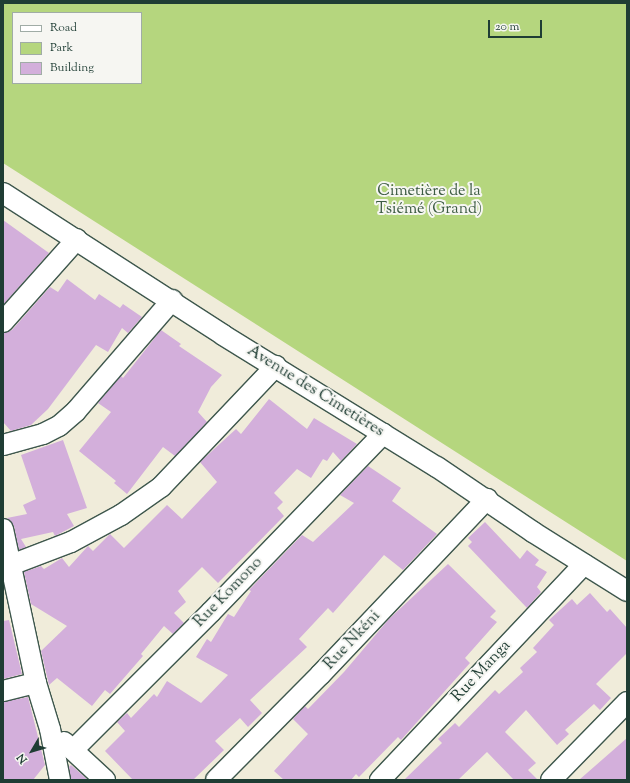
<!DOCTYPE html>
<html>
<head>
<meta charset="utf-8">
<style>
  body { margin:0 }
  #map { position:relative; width:630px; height:783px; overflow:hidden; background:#f0ecda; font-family:"Sorts Mill Goudy",serif }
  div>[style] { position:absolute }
  .green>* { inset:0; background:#b5d67e }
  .building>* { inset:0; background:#d3afdb }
  .roads { filter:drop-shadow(1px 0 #3e574d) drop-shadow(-1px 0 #3e574d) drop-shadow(0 1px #3e574d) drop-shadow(0 -1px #3e574d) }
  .street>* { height:20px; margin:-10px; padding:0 10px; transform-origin:10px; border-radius:10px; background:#fff }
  span { translate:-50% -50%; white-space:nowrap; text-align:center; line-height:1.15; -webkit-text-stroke:4px #f6f6f2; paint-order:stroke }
  .park-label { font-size:16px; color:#3d5c43 }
  .street-label { font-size:16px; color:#1f3d34 }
  .frame { position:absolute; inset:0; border:4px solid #1f3d34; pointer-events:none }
  .legend { position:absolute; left:12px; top:12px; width:130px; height:72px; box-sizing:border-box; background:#f6f6f2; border:1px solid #a0aca6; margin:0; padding:5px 7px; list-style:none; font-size:12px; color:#1f3d34 }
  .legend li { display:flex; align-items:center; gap:8px; height:20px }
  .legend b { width:20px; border:1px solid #a0aca6 }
  .north { position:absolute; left:12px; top:731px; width:40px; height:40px; -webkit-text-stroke:3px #f6f6f2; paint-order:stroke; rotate:232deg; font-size:11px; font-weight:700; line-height:16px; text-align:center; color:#1f3d34 }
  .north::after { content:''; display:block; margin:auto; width:14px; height:18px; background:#1f3d34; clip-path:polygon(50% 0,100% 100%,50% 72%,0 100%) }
  .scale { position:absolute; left:488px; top:20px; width:54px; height:18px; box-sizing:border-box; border:2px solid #1f3d34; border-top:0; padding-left:5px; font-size:12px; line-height:14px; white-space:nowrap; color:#1f3d34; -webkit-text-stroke:3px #f6f6f2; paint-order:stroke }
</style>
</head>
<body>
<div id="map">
  <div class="green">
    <div style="clip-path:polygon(evenodd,3px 3px,627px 3px,627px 561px,3px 163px,3px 3px,13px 13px,141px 13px,141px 83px,13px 83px,13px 13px)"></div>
  </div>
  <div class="building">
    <div style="clip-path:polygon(3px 220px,49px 253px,3px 305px)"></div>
    <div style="clip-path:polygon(67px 279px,95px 300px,99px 294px,120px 308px,123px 304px,142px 317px,128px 333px,122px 328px,108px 352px,96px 345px,48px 409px,31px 425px,11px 431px,3px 422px,3px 333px,12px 330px,50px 287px,58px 292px)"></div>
    <div style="clip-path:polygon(161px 330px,181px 344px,179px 346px,222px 375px,211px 387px,198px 412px,207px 422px,175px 456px,163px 447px,127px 494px,114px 483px,116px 481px,79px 451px,111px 412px,98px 403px,121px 376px,123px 378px)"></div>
    <div style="clip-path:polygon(269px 399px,307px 429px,314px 418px,357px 444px,341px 461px,333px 452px,327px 461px,323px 459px,311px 478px,297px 469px,274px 493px,283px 502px,277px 508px,284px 516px,218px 583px,202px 567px,178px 591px,186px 602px,174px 613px,184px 623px,173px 634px,164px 626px,141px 654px,143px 656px,110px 694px,105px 690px,92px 706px,57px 678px,49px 685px,41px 651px,67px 626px,31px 604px,24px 572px,41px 566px,44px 569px,62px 558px,69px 567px,88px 546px,93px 551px,110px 534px,124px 548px,167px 505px,182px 519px,217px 482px,200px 462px,236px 429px,241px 434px)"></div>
    <div style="clip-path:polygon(63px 440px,87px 508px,67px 514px,74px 526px,55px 536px,53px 532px,21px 539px,26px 547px,19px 550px,14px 526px,7px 518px,27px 514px,23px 505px,36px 499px,21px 455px)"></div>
    <div style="clip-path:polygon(368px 466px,401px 488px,392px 501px,437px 534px,403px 570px,384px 555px,333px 613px,328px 608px,299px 639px,307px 647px,250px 700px,262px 713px,248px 727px,240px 718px,215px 741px,224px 750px,193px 780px,133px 780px,105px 751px,125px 731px,117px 722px,127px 713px,131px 718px,154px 694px,157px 697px,167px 681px,201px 703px,228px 675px,196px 657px,207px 639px,211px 642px,228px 614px,234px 617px,251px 591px,249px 590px,302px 535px,313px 542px,354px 503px,340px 495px)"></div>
    <div style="clip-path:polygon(485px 522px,520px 559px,527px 550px,539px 560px,535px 565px,547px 572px,537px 587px,541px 592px,527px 608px,468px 546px,472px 542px,468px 538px)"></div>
    <div style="clip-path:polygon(448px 564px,496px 611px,490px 617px,497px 622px,465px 658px,470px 663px,401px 740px,398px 737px,359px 777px,356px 774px,351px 780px,284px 780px,274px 771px,308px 734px,293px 719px,305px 706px,308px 709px,344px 672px,389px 619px)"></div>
    <div style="clip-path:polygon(590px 593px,607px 612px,610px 609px,627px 628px,627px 653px,596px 684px,611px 698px,600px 710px,594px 704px,565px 730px,569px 734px,557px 745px,526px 710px,505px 732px,536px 763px,528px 770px,538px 780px,514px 780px,487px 752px,458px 780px,404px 780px,442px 743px,438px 739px,455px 723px,459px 727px,495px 690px,499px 694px,523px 672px,520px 668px,537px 652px,533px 648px,554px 625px,549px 620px,572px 599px,577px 605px)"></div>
    <div style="clip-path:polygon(9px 620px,22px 674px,3px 679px,3px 621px)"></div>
    <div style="clip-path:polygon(28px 697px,45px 765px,33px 780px,3px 780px,3px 702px)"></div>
    <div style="clip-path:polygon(627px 738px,627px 780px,579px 780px)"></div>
    <div style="clip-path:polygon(71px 765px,88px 780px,71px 780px,69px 767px)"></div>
  </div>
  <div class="roads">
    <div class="street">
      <div style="left:3px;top:193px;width:262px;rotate:32.8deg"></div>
      <div style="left:223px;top:335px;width:251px;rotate:31.7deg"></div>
      <div style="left:437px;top:467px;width:116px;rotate:34.1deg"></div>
      <div style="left:533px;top:532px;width:111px;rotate:32.1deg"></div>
      <div style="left:3px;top:322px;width:111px;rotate:-48.3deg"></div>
      <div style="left:3px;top:445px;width:41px;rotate:-15.4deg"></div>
      <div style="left:43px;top:434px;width:18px;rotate:-27deg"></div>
      <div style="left:59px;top:426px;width:23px;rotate:-41deg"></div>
      <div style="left:76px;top:411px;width:147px;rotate:-49.1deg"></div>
      <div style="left:3px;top:529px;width:157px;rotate:77.9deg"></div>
      <div style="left:36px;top:683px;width:48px;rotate:73.1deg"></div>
      <div style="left:50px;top:729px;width:52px;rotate:78.9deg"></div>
      <div style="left:3px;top:568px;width:73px;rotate:-20.9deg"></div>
      <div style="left:71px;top:542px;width:57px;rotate:-28.4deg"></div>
      <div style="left:121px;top:515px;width:49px;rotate:-35deg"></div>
      <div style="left:161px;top:487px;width:167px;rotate:-46.5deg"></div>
      <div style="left:3px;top:691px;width:34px;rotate:-14deg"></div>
      <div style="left:64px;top:742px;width:56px;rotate:42.8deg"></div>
      <div style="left:73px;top:750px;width:195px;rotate:-45deg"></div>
      <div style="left:211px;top:612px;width:248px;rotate:-46deg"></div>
      <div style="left:216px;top:780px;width:148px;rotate:-45.3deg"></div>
      <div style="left:320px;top:675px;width:243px;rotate:-46.5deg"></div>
      <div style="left:380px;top:780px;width:297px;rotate:-46.6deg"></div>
      <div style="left:551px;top:780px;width:109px;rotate:-45.7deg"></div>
    </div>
  </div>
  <div class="park-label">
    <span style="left:429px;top:201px">Cimetière de la<br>Tsiémé (Grand)</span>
  </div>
  <div class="street-label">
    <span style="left:315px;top:392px;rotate:32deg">Avenue des Cimetières</span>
    <span style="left:229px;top:593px;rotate:-46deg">Rue Komono</span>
    <span style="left:353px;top:641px;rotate:-47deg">Rue Nkéni</span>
    <span style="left:482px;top:672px;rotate:-47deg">Rue Manga</span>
  </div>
  <div class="frame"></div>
  <ul class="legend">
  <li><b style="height:5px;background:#fff"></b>Road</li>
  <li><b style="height:11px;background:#b5d67e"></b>Park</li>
  <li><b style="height:11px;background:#d3afdb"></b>Building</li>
  </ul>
  <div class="north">N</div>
  <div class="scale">20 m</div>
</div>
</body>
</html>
